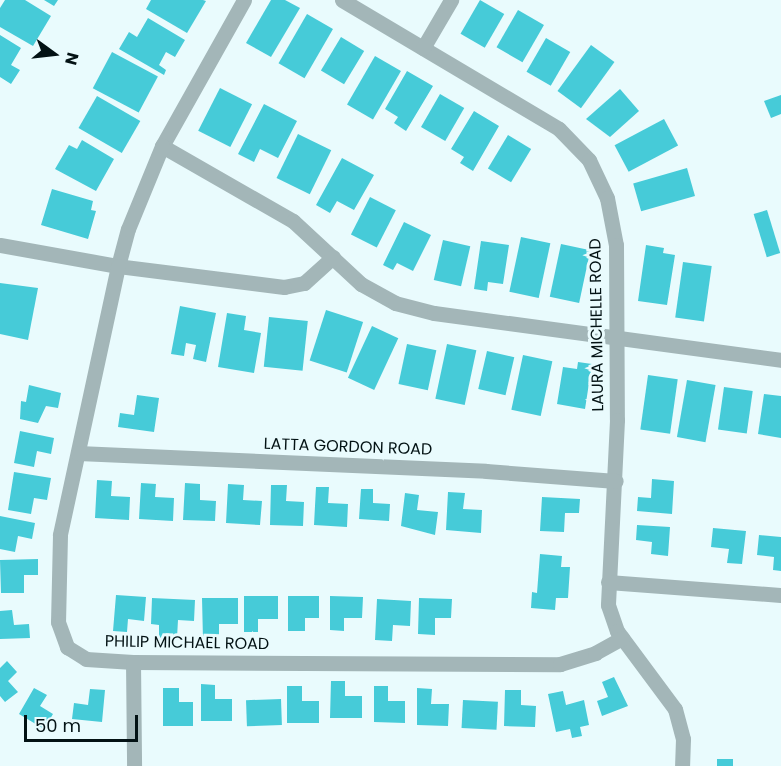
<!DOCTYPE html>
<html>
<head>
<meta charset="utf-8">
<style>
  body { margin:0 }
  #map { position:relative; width:781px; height:766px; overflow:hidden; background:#e9fbfd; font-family:Poppins,sans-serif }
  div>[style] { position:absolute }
  .building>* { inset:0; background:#46cbd8; transform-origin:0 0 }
  .minor>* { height:15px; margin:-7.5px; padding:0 7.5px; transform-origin:7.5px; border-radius:7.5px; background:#a3b6b8 }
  span { translate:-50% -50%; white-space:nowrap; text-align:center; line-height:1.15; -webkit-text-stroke:6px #e9fbfd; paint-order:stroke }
  .street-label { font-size:16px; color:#031214 }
  .north { position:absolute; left:24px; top:24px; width:60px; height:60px; -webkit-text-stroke:4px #e9fbfd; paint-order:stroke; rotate:105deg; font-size:16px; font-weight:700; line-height:24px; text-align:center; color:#031214 }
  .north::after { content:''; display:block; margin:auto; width:21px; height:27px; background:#031214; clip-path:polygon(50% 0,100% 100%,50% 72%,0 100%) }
  .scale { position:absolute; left:24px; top:715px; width:114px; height:27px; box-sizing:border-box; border:3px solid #031214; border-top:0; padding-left:8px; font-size:18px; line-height:21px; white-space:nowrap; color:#031214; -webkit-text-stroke:4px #e9fbfd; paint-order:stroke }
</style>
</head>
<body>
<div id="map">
  <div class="building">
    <div style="clip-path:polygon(5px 0,25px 0,51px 16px,33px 46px,0 27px,0 8px)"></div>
    <div style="clip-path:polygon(44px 0,58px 0,54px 6px)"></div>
    <div style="clip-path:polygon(151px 0,203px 0,206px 1px,187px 33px,146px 9px)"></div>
    <div style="clip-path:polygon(271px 0,285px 0,300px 8px,271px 57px,246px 43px)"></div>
    <div style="left:480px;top:0;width:28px;height:39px;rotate:30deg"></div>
    <div style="left:518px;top:10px;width:30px;height:43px;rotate:30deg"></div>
    <div style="left:307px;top:14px;width:30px;height:57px;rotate:30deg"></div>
    <div style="clip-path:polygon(148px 18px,185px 40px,175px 57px,166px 52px,159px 65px,166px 70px,164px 75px,119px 49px,129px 32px,137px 37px)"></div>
    <div style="clip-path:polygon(0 35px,21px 48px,11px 65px,20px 70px,11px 84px,0 77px)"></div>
    <div style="left:341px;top:37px;width:27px;height:39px;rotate:31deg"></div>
    <div style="left:546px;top:38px;width:28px;height:39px;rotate:30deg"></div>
    <div style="left:591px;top:45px;width:29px;height:57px;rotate:36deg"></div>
    <div style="left:112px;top:52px;width:52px;height:41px;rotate:28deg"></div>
    <div style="left:375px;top:56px;width:30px;height:56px;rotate:30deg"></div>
    <div style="clip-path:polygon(407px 71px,433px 86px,406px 131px,394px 123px,398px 117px,385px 109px)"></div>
    <div style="left:220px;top:88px;width:36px;height:48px;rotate:27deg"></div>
    <div style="clip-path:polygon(620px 89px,639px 111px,610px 137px,586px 119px)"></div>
    <div style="left:440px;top:94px;width:28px;height:38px;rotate:30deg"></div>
    <div style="clip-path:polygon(781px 95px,781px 114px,771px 118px,764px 101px)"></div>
    <div style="left:97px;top:96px;width:50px;height:37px;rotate:30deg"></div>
    <div style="clip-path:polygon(264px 104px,297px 121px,278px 158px,260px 149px,254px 162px,238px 154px)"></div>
    <div style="clip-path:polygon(474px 111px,499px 126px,473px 171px,460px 163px,464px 157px,451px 149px)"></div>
    <div style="left:664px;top:119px;width:30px;height:56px;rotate:62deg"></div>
    <div style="left:298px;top:134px;width:37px;height:49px;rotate:26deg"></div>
    <div style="left:508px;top:135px;width:27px;height:39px;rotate:31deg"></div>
    <div style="clip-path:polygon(82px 140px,114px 159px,96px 191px,55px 169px,69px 145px,77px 149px)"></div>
    <div style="clip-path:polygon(342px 158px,374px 175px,354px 210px,337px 201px,330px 213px,316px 205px)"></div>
    <div style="left:687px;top:168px;width:29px;height:56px;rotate:74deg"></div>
    <div style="clip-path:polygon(52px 189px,93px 201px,91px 210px,96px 211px,88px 239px,41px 225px)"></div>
    <div style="left:370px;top:197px;width:29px;height:42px;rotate:27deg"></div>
    <div style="left:767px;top:210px;width:45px;height:14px;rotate:73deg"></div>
    <div style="clip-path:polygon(404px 222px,431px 235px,413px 271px,397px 263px,393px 270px,383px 265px)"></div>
    <div style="left:521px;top:237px;width:30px;height:56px;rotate:12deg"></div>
    <div style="left:443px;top:240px;width:28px;height:41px;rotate:13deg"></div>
    <div style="clip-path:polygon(481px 241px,509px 245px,503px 284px,488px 282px,487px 291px,474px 289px)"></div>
    <div style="left:561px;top:244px;width:30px;height:54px;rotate:12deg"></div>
    <div style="clip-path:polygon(646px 245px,664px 248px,663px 253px,675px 255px,667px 305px,638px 301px)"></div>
    <div style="left:683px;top:262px;width:29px;height:56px;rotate:8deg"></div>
    <div style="clip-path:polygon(0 283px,38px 288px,28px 340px,0 334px)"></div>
    <div style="clip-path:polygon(180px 306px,216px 313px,206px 362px,193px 359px,196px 345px,186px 343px,184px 356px,171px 354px)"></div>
    <div style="left:326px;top:310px;width:39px;height:53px;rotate:18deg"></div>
    <div style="clip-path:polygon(227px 313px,246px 316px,244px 330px,261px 333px,254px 373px,218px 367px)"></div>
    <div style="left:269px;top:317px;width:39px;height:50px;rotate:6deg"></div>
    <div style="left:372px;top:326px;width:29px;height:57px;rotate:25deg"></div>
    <div style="left:407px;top:344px;width:30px;height:41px;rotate:12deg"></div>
    <div style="left:447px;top:344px;width:30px;height:56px;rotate:12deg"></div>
    <div style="left:487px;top:351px;width:28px;height:39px;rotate:13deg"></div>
    <div style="left:523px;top:355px;width:30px;height:56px;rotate:12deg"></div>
    <div style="clip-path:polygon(578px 362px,592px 364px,585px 409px,557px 404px,563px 367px,577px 369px)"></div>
    <div style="left:648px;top:375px;width:30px;height:55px;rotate:8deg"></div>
    <div style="left:687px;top:380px;width:29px;height:58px;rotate:10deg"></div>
    <div style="clip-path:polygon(29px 385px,61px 393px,58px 408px,46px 406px,38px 423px,20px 419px,21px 401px,26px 402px)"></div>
    <div style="left:724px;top:387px;width:29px;height:43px;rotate:8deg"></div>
    <div style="clip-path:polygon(764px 394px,781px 396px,781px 438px,758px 434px)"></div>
    <div style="clip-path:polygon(137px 395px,159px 398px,154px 432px,118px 427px,120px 413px,134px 415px)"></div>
    <div style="clip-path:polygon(20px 431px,54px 438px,51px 454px,37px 451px,34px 467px,14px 463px)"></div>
    <div style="clip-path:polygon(14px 472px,51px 478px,47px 500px,34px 498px,31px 514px,8px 510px)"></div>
    <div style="clip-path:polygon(652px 479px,674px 481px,672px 514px,637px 511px,638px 497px,651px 498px)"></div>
    <div style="clip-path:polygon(97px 480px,112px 481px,111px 496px,130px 497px,129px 520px,95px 518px)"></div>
    <div style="clip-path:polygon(141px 483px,156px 484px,155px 497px,174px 498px,173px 521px,139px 519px)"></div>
    <div style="clip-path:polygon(185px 483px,200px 484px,200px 500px,216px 501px,215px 521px,183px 520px)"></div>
    <div style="clip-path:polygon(228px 484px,244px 485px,243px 500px,262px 501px,260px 525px,226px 523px)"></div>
    <div style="clip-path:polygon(271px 485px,287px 485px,286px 501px,304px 502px,303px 526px,270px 525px)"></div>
    <div style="clip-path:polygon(316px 487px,329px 487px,328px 503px,348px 504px,347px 527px,314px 525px)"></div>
    <div style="clip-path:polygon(361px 489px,373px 489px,373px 503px,390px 504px,389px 521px,359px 519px)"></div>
    <div style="clip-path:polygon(448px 492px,465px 493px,463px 509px,482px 510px,481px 533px,446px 530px)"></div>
    <div style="clip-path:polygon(405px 493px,419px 495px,417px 510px,438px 512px,435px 535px,401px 526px)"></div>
    <div style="clip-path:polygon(542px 497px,580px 499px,579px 513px,565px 513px,564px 532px,540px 531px)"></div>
    <div style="clip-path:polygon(0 516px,35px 523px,32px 539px,18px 536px,15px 552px,0 549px)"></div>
    <div style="clip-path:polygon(637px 525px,670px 527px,668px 556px,651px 554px,652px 542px,636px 540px)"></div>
    <div style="clip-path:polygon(713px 528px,746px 531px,742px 564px,727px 563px,729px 549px,711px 547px)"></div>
    <div style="clip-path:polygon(759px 535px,781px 537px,781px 571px,773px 570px,774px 557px,757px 555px)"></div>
    <div style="clip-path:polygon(540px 554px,562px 556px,561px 567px,570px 567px,568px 598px,556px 598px,555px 610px,531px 608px,532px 592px,537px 593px)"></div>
    <div style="clip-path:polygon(38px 559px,38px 575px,24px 575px,24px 593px,1px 593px,0 560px)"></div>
    <div style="clip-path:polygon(116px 595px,146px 597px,144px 621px,128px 619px,127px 632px,113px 631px)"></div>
    <div style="clip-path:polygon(244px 596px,278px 596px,278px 619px,258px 619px,258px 632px,244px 632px)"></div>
    <div style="clip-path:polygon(288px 596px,319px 596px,319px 618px,305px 618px,305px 631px,288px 631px)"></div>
    <div style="clip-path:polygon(330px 596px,363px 597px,362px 618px,344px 618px,344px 631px,330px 630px)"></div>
    <div style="clip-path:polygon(152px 598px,195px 600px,194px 621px,178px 620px,177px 638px,159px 638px,159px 625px,151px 624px)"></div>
    <div style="clip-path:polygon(202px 598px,238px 598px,238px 624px,219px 624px,219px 640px,203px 640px)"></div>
    <div style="clip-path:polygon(419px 598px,452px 599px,451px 618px,435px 618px,435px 635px,418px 634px)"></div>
    <div style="clip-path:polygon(377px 599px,411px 601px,410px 626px,393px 625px,392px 641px,375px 640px)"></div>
    <div style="clip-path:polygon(12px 610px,14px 625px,29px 624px,30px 638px,0 639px,0 611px)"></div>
    <div style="clip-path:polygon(7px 661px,17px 672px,8px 681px,18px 692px,5px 702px,0 696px,0 668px)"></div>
    <div style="clip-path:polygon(614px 677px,628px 706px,602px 716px,597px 701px,608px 697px,602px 682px)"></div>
    <div style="clip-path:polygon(331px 681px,345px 681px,345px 696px,362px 696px,362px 718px,330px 718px)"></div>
    <div style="clip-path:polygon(201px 684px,215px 685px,215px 699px,232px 699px,232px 721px,201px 721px)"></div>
    <div style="clip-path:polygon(287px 686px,302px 686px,302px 701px,319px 701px,319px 723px,287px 723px)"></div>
    <div style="clip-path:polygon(374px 686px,388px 686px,388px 701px,405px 701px,405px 723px,374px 722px)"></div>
    <div style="clip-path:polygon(34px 688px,47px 695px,40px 706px,53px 714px,44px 729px,19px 714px)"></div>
    <div style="clip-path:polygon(163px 688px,179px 688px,179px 702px,193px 702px,193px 726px,163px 726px)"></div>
    <div style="clip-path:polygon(417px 688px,432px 689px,431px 704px,449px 704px,448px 726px,417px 725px)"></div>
    <div style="clip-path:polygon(90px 689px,105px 690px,102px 722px,72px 719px,74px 703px,88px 705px)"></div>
    <div style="clip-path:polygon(505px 690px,521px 690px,521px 705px,536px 706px,535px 727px,504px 726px)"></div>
    <div style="clip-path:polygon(563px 691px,566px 705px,584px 700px,589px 725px,580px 727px,582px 736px,572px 738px,570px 729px,556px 732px,548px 694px)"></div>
    <div style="left:281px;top:699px;width:26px;height:35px;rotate:88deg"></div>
    <div style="left:463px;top:700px;width:35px;height:28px;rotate:3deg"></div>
    <div style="left:717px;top:759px;width:16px;height:7px"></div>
  </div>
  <div class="minor">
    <div style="left:244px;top:0;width:167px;rotate:119.3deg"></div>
    <div style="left:162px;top:146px;width:151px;rotate:29.8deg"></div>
    <div style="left:293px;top:221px;width:93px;rotate:42.8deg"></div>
    <div style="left:361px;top:284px;width:39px;rotate:29deg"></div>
    <div style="left:395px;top:303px;width:40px;rotate:14.4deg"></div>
    <div style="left:434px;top:313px;width:350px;rotate:7.7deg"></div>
    <div style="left:342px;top:0;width:252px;rotate:30.7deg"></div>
    <div style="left:559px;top:129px;width:43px;rotate:45.9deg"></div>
    <div style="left:589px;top:160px;width:42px;rotate:64.7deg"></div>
    <div style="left:607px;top:198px;width:48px;rotate:79.2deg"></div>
    <div style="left:616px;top:245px;width:175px;rotate:89.7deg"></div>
    <div style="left:617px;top:420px;width:185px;rotate:92.8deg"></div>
    <div style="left:608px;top:605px;width:28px;rotate:71deg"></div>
    <div style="left:617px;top:631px;width:97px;rotate:53.4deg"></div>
    <div style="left:675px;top:709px;width:31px;rotate:75deg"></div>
    <div style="left:683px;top:739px;width:27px;rotate:92deg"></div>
    <div style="left:423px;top:48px;width:56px;rotate:-59.7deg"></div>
    <div style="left:0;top:245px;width:120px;rotate:10.1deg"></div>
    <div style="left:118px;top:266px;width:38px;rotate:-75deg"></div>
    <div style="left:128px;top:229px;width:90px;rotate:-67.7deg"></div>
    <div style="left:333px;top:257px;width:39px;rotate:138deg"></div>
    <div style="left:304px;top:283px;width:20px;rotate:169deg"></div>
    <div style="left:284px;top:287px;width:167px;rotate:-172.8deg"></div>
    <div style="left:118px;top:266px;width:275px;rotate:102.2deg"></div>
    <div style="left:60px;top:535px;width:87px;rotate:91.3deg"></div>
    <div style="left:58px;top:622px;width:27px;rotate:70deg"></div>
    <div style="left:67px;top:647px;width:22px;rotate:32deg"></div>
    <div style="left:86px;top:659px;width:47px;rotate:3.7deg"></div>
    <div style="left:133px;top:662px;width:427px;rotate:0.3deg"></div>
    <div style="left:560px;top:664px;width:37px;rotate:-17deg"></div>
    <div style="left:595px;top:653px;width:31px;rotate:-29deg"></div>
    <div style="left:78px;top:453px;width:408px;rotate:2.5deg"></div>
    <div style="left:486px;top:471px;width:130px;rotate:4.4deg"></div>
    <div style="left:608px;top:582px;width:173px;rotate:4.3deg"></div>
    <div style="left:133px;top:662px;width:104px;rotate:89.4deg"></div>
  </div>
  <div class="street-label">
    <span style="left:597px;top:325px;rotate:-91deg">LAURA MICHELLE ROAD</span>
    <span style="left:348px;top:447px;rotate:2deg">LATTA GORDON ROAD</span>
    <span style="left:187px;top:643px;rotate:1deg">PHILIP MICHAEL ROAD</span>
  </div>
  <div class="north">N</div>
  <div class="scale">50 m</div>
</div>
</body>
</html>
